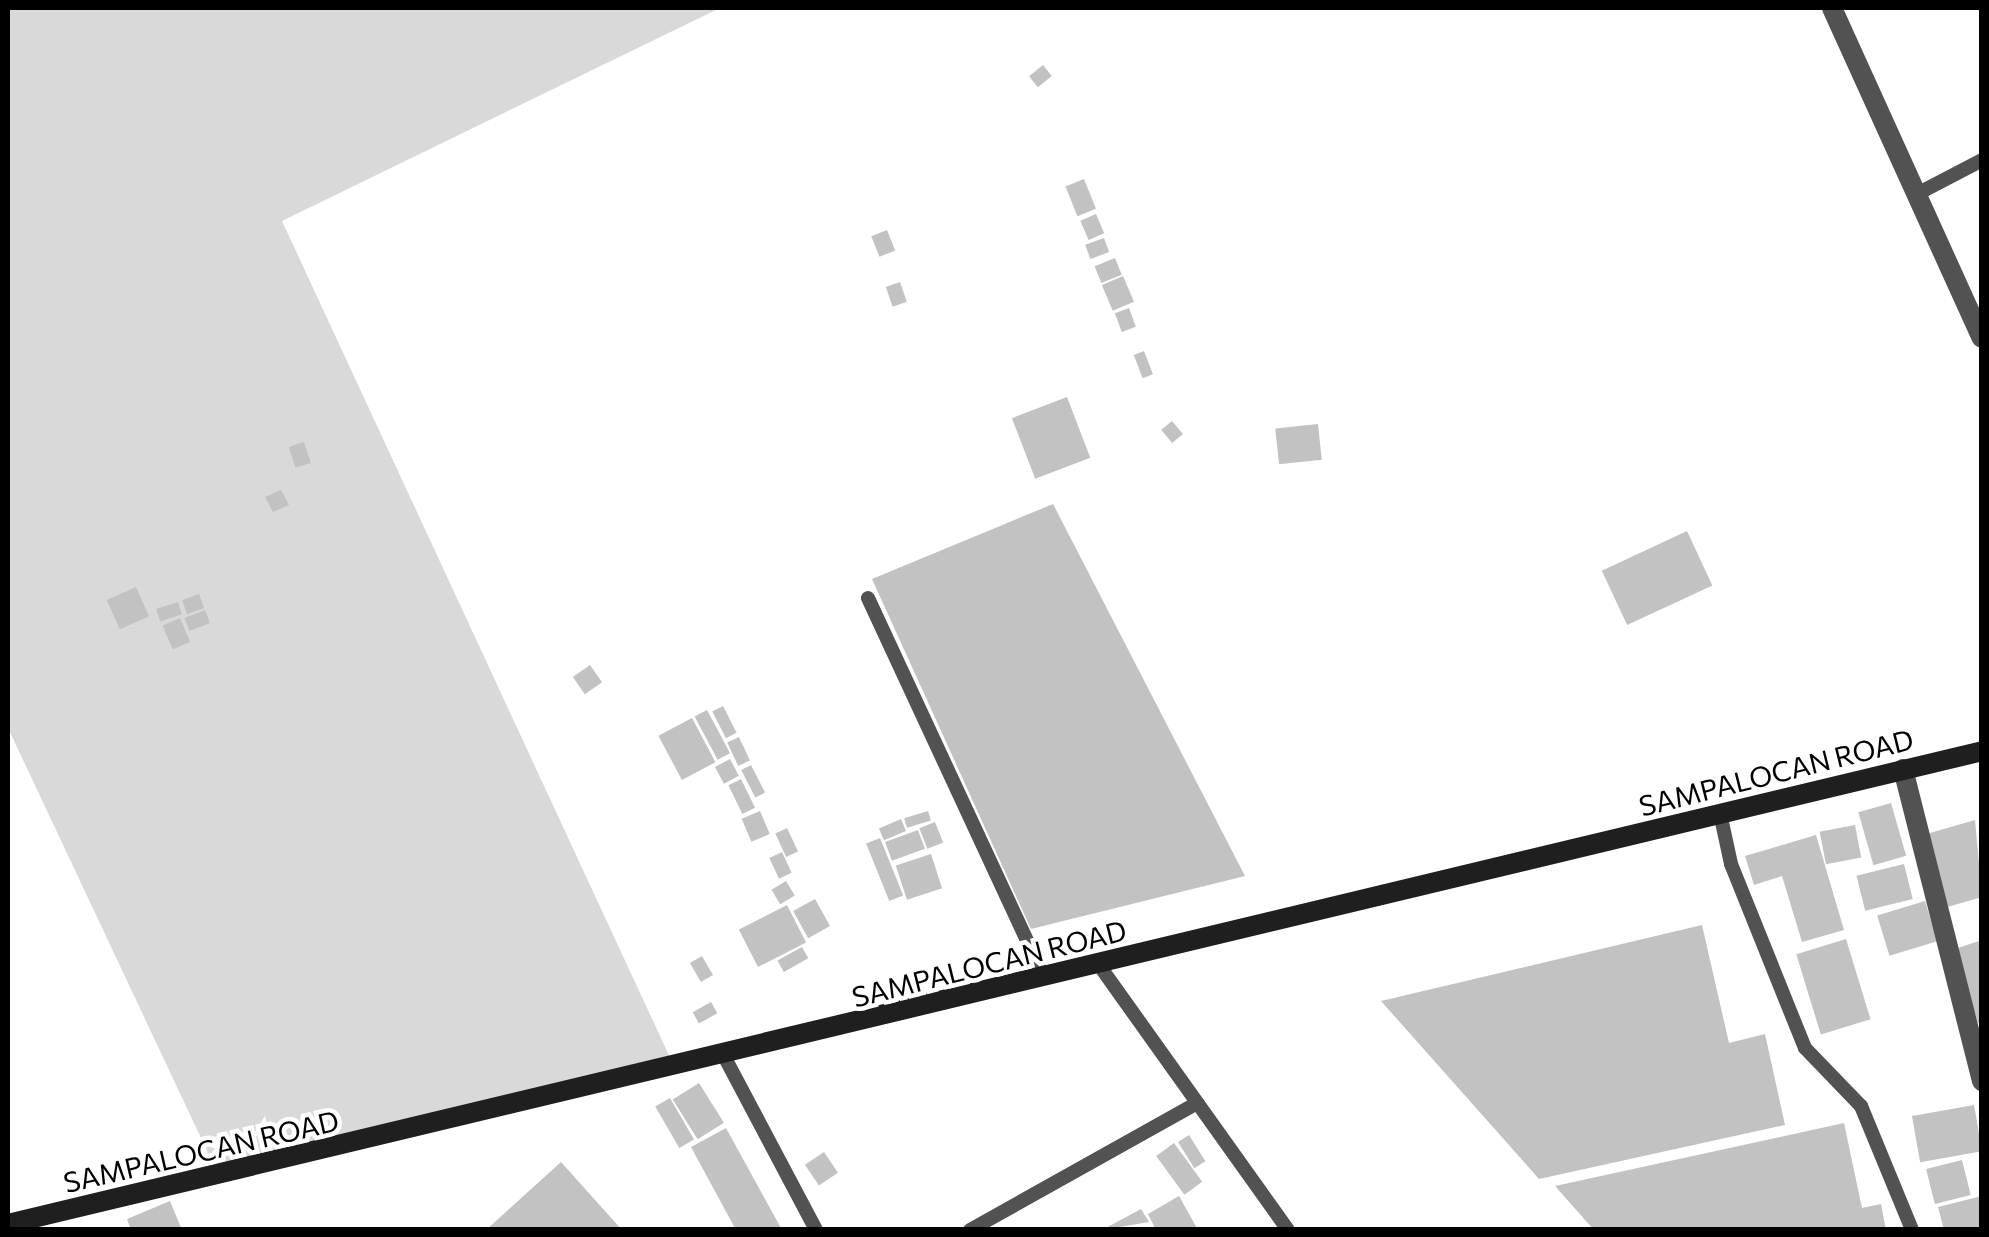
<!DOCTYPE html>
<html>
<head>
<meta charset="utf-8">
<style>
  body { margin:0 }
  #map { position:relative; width:1989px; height:1237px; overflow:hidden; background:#fff; font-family:Commissioner,sans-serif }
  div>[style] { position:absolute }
  .green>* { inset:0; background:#d9d9d9 }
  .building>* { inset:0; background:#c2c2c2; transform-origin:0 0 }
  .service>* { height:14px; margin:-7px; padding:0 7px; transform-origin:7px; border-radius:7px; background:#525252 }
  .minor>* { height:20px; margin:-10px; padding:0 10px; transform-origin:10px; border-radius:10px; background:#525252 }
  .secondary>* { height:20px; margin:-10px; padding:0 10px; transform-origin:10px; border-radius:10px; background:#1f1f1f }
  span { translate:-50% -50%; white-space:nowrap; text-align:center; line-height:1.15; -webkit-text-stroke:9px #fff; paint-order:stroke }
  .street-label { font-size:28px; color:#000 }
  .frame { position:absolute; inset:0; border:10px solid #000; pointer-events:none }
</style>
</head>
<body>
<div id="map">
  <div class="green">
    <div style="clip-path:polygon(8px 8px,720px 8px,282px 221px,673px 1064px,217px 1172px,8px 728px)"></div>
  </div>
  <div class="building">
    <div style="left:1043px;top:65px;width:14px;height:18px;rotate:51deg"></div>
    <div style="left:1084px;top:179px;width:32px;height:20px;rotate:68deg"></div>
    <div style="left:1096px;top:214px;width:21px;height:17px;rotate:67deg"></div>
    <div style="left:887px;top:230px;width:22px;height:17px;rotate:68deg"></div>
    <div style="left:1104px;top:238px;width:15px;height:20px;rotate:70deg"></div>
    <div style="left:1115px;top:258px;width:18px;height:22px;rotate:68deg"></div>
    <div style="left:1123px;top:276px;width:28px;height:23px;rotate:67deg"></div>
    <div style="left:900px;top:282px;width:21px;height:15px;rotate:71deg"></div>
    <div style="left:1129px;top:308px;width:20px;height:15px;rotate:70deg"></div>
    <div style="left:1144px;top:351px;width:25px;height:11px;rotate:69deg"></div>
    <div style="left:1067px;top:397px;width:65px;height:59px;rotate:69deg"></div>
    <div style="left:1172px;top:421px;width:17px;height:14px;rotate:50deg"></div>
    <div style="left:1318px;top:424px;width:36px;height:43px;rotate:84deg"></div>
    <div style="left:304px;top:442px;width:22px;height:16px;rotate:72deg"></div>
    <div style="clip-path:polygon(281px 490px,289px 505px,273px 512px,265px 497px)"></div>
    <div style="clip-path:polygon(1053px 504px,1245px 876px,1031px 929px,872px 579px)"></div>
    <div style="left:1687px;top:531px;width:60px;height:94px;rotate:65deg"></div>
    <div style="left:136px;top:587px;width:32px;height:32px;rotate:66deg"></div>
    <div style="left:199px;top:594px;width:15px;height:18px;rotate:70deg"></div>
    <div style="left:178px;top:602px;width:13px;height:23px;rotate:72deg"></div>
    <div style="left:205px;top:610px;width:14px;height:22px;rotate:69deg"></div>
    <div style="left:180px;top:618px;width:26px;height:19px;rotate:67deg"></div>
    <div style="left:590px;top:665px;width:21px;height:21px;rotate:55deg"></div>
    <div style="left:723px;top:706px;width:30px;height:12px;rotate:63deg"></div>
    <div style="left:707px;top:710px;width:49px;height:14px;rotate:62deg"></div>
    <div style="left:692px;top:718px;width:50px;height:38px;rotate:62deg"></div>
    <div style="left:739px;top:737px;width:26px;height:13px;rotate:65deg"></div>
    <div style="left:730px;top:759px;width:19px;height:17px;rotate:62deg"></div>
    <div style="left:751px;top:765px;width:31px;height:11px;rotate:63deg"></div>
    <div style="left:741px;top:779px;width:32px;height:14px;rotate:64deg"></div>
    <div style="left:1891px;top:803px;width:55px;height:34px;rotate:74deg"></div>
    <div style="left:760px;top:811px;width:25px;height:20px;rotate:67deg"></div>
    <div style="left:928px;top:811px;width:10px;height:25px;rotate:73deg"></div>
    <div style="left:901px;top:819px;width:13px;height:24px;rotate:67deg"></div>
    <div style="clip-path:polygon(1975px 820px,1982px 897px,1944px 908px,1923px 835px)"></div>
    <div style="left:935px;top:822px;width:22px;height:17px;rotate:68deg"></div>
    <div style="left:1855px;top:825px;width:33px;height:36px;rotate:79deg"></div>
    <div style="left:787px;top:828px;width:26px;height:13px;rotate:65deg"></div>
    <div style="left:918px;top:830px;width:20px;height:35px;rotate:70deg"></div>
    <div style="clip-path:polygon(1816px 835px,1844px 930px,1802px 942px,1782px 876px,1754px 885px,1745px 856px)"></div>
    <div style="left:880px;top:838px;width:62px;height:15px;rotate:68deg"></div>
    <div style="left:782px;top:852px;width:23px;height:14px;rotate:65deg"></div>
    <div style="left:931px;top:854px;width:36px;height:37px;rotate:72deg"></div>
    <div style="left:1904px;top:864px;width:36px;height:49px;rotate:76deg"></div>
    <div style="left:786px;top:881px;width:17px;height:17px;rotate:59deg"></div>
    <div style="left:815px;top:899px;width:31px;height:25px;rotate:61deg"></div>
    <div style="left:1925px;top:901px;width:42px;height:50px;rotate:73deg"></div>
    <div style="left:787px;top:905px;width:42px;height:54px;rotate:63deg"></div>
    <div style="clip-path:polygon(1702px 925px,1729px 1043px,1765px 1034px,1785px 1125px,1539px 1179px,1381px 1001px)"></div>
    <div style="left:1846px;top:939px;width:84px;height:52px;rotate:73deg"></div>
    <div style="clip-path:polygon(1982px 940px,1982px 1022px,1978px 1023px,1955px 949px)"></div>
    <div style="left:802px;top:947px;width:13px;height:28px;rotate:61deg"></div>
    <div style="left:702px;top:956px;width:22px;height:14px;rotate:60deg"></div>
    <div style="left:711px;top:1002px;width:13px;height:21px;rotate:61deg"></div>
    <div style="left:699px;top:1083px;width:47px;height:31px;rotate:58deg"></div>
    <div style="left:670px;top:1098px;width:48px;height:17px;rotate:60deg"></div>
    <div style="left:1974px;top:1105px;width:47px;height:63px;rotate:80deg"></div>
    <div style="clip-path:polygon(1844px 1123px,1862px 1208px,1881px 1204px,1886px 1230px,1594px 1230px,1555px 1186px)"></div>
    <div style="clip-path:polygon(726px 1128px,782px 1230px,736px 1230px,691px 1147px)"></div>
    <div style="left:1189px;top:1135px;width:31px;height:13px;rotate:58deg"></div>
    <div style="left:1174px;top:1143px;width:48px;height:22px;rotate:54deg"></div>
    <div style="left:824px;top:1152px;width:25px;height:23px;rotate:56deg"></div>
    <div style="left:1962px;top:1160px;width:36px;height:37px;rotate:76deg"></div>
    <div style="clip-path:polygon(561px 1162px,622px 1230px,486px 1230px)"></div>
    <div style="clip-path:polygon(1179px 1196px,1198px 1230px,1156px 1230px,1148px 1214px)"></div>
    <div style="clip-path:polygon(1982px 1196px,1982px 1230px,1944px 1230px,1938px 1207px)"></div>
    <div style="clip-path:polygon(170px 1201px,182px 1230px,131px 1230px,127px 1219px)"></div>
    <div style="clip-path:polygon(1141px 1209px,1149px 1222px,1102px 1230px)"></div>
  </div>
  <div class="service">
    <div style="left:1917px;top:194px;width:73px;rotate:-27.6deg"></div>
    <div style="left:868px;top:598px;width:419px;rotate:65.1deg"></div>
    <div style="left:1720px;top:813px;width:52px;rotate:77.8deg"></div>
    <div style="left:1731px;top:864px;width:198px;rotate:68.1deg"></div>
    <div style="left:1805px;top:1048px;width:81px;rotate:46deg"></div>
    <div style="left:1861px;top:1106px;width:134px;rotate:67.6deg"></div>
    <div style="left:1099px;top:965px;width:325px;rotate:54.5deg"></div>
    <div style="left:724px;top:1056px;width:197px;rotate:62.1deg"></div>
    <div style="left:970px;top:1230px;width:258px;rotate:-29.2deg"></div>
  </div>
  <div class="minor">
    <div style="left:1832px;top:8px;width:362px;rotate:65.6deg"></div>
    <div style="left:1903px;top:769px;width:322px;rotate:75.8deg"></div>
  </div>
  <div class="secondary">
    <div style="left:8px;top:1224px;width:2030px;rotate:-13.47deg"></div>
  </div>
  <div class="street-label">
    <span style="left:1776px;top:772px;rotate:-14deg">SAMPALOCAN ROAD</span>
    <span style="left:989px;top:963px;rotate:-14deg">SAMPALOCAN ROAD</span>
    <span style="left:201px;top:1151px;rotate:-13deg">SAMPALOCAN ROAD</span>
  </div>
  <div class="frame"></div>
</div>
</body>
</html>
